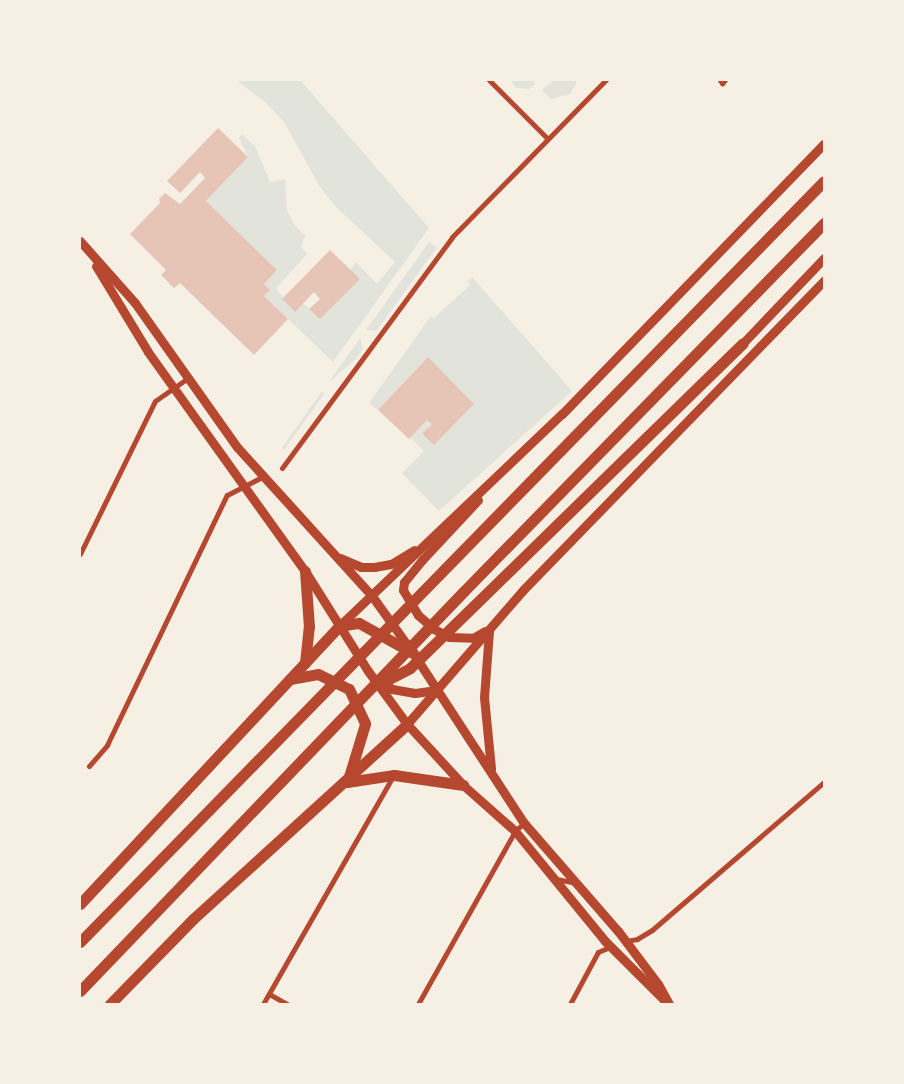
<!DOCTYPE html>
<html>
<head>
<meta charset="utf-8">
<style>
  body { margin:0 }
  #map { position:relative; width:904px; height:1084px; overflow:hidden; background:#f6efe4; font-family:"Work Sans",sans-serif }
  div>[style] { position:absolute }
  .green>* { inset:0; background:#e2e4dc }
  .building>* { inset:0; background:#e6c5b7 }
  .minor>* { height:5px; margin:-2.5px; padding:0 2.5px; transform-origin:2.5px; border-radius:2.5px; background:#b5482f }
  .secondary>* { height:9px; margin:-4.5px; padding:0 4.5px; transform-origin:4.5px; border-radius:4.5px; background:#b5482f }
  .trunk>* { height:11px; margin:-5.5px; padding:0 5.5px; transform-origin:5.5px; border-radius:5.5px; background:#b5482f }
  span { translate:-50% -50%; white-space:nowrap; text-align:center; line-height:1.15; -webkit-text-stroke:5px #f6efe4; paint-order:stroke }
  .frame { position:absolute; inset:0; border:81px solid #f6efe4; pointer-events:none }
</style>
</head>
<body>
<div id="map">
  <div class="green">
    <div style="clip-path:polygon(236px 80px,300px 80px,429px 228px,333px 362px,264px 296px,270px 290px,264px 284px,277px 270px,206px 201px,248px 157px,239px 138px,242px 134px,255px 146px,270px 182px,285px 179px,287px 211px,294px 224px,305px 236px,301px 247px,307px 254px,276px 288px,294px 312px,303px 303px,320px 319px,359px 279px,350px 270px,356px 262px,377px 284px,395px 262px,336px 207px,320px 187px,284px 122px,266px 103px)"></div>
    <div style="clip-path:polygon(534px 80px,535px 84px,529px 89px,516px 88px,511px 81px)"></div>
    <div style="clip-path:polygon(554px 80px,576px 80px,576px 84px,570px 94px,551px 99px,542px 90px)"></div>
    <div style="clip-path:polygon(429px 242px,437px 247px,385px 319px,376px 331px,366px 330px)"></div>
    <div style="clip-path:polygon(472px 277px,572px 391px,439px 511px,402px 473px,424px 451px,410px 437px,427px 420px,432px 424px,422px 435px,434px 445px,473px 404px,428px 357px,378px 410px,369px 403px,431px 316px,434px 318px,470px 285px,467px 282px)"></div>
    <div style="clip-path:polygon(360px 338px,363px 349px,356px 359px,329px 382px)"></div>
    <div style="clip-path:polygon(322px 391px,324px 394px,284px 450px,282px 448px)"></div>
  </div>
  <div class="building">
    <div style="clip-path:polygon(218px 128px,248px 157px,206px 201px,277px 270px,264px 284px,270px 290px,264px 296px,288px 319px,254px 355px,180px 283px,174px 288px,161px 275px,166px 270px,130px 234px,160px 203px,159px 199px,165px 193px,180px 204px,205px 178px,200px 172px,180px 193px,167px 181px)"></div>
    <div style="clip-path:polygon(330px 250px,360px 279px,320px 319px,309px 309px,320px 299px,314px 292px,295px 312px,282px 299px)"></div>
    <div style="clip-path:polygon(428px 357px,474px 404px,434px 445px,422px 434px,432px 424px,427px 420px,409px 439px,378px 410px)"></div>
  </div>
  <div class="minor">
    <div style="left:489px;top:80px;width:83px;rotate:45deg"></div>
    <div style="left:720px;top:80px;width:4px;rotate:56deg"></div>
    <div style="left:722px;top:83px;width:4px;rotate:-45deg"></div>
    <div style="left:282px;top:468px;width:287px;rotate:-53.6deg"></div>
    <div style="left:452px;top:237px;width:220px;rotate:-45.6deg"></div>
    <div style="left:80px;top:554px;width:170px;rotate:-63.9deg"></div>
    <div style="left:155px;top:401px;width:38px;rotate:-35deg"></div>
    <div style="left:89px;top:766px;width:28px;rotate:-49deg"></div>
    <div style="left:107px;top:745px;width:277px;rotate:-64.4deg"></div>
    <div style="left:227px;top:495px;width:42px;rotate:-27.2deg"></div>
    <div style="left:556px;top:879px;width:21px;rotate:11deg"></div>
    <div style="left:626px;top:941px;width:11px;rotate:-10deg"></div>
    <div style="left:637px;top:939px;width:17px;rotate:-31deg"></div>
    <div style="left:652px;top:930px;width:227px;rotate:-40.7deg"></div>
    <div style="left:269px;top:994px;width:21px;rotate:29deg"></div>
    <div style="left:263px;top:1004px;width:262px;rotate:-60.3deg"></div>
    <div style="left:418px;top:1004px;width:198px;rotate:-60.7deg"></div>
    <div style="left:515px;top:831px;width:12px;rotate:-42deg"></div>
    <div style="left:570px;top:1004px;width:59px;rotate:-61.7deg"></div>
    <div style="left:598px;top:952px;width:13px;rotate:-23deg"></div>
  </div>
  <div class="secondary">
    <div style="left:80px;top:241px;width:83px;rotate:48.4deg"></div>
    <div style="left:135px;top:303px;width:176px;rotate:54.7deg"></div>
    <div style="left:237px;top:447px;width:201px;rotate:47.8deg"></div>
    <div style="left:372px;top:596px;width:70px;rotate:54.3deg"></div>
    <div style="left:413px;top:653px;width:203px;rotate:56.9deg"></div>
    <div style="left:524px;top:823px;width:143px;rotate:49deg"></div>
    <div style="left:618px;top:931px;width:66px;rotate:53deg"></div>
    <div style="left:658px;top:984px;width:23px;rotate:61deg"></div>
    <div style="left:96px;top:266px;width:100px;rotate:58.8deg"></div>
    <div style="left:148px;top:352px;width:269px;rotate:54.4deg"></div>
    <div style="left:305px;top:571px;width:118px;rotate:57.8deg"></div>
    <div style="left:368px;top:671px;width:66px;rotate:53.7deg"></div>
    <div style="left:407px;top:724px;width:83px;rotate:47.4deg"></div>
    <div style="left:463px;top:785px;width:69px;rotate:41.5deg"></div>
    <div style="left:515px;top:831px;width:142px;rotate:50.7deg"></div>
    <div style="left:605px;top:941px;width:83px;rotate:45deg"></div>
    <div style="left:743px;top:343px;width:117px;rotate:-46.4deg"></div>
    <div style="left:478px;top:500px;width:82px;rotate:133deg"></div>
    <div style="left:422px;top:560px;width:28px;rotate:129deg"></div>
    <div style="left:404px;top:582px;width:8px;rotate:97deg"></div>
    <div style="left:403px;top:590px;width:29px;rotate:59deg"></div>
    <div style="left:418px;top:615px;width:21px;rotate:41deg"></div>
    <div style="left:434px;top:629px;width:17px;rotate:28deg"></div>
    <div style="left:449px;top:637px;width:24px;rotate:2deg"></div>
    <div style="left:473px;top:638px;width:14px;rotate:-30deg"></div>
    <div style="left:340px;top:558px;width:23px;rotate:23deg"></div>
    <div style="left:361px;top:567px;width:13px"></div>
    <div style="left:374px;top:567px;width:17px;rotate:-10deg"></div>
    <div style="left:391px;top:564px;width:27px;rotate:-31deg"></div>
    <div style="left:339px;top:626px;width:308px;rotate:-43.6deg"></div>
    <div style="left:562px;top:414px;width:376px;rotate:-45.9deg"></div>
    <div style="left:489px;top:631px;width:66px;rotate:94.3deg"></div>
    <div style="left:484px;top:697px;width:72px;rotate:84.4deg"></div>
    <div style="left:379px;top:679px;width:16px;rotate:38deg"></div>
    <div style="left:392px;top:689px;width:23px;rotate:10deg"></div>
    <div style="left:415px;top:693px;width:22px;rotate:-8deg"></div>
    <div style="left:407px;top:724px;width:177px;rotate:-49.1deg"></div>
    <div style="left:523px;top:590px;width:432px;rotate:-45.8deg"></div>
  </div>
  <div class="trunk">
    <div style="left:305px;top:663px;width:36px;rotate:-84deg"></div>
    <div style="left:309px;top:627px;width:56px;rotate:-94.1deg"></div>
    <div style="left:290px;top:679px;width:28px;rotate:-10deg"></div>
    <div style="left:318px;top:674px;width:34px;rotate:26deg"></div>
    <div style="left:349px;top:689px;width:38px;rotate:65deg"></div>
    <div style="left:365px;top:724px;width:59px;rotate:106.9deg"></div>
    <div style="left:383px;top:682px;width:30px;rotate:-27deg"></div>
    <div style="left:410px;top:668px;width:465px;rotate:-44.3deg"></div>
    <div style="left:347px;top:782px;width:48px;rotate:-8.5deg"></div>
    <div style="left:394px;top:775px;width:70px;rotate:8.2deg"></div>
    <div style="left:80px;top:904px;width:380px;rotate:-47deg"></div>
    <div style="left:339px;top:626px;width:20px;rotate:-9deg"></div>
    <div style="left:359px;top:623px;width:62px;rotate:29.1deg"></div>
    <div style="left:80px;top:942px;width:1064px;rotate:-45.65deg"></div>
    <div style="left:80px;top:991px;width:554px;rotate:-46.17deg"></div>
    <div style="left:464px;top:591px;width:515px;rotate:-45.63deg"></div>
    <div style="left:110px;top:1004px;width:119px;rotate:-45.7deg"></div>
    <div style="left:193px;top:919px;width:290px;rotate:-42.3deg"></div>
  </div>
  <div class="frame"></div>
</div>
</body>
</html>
